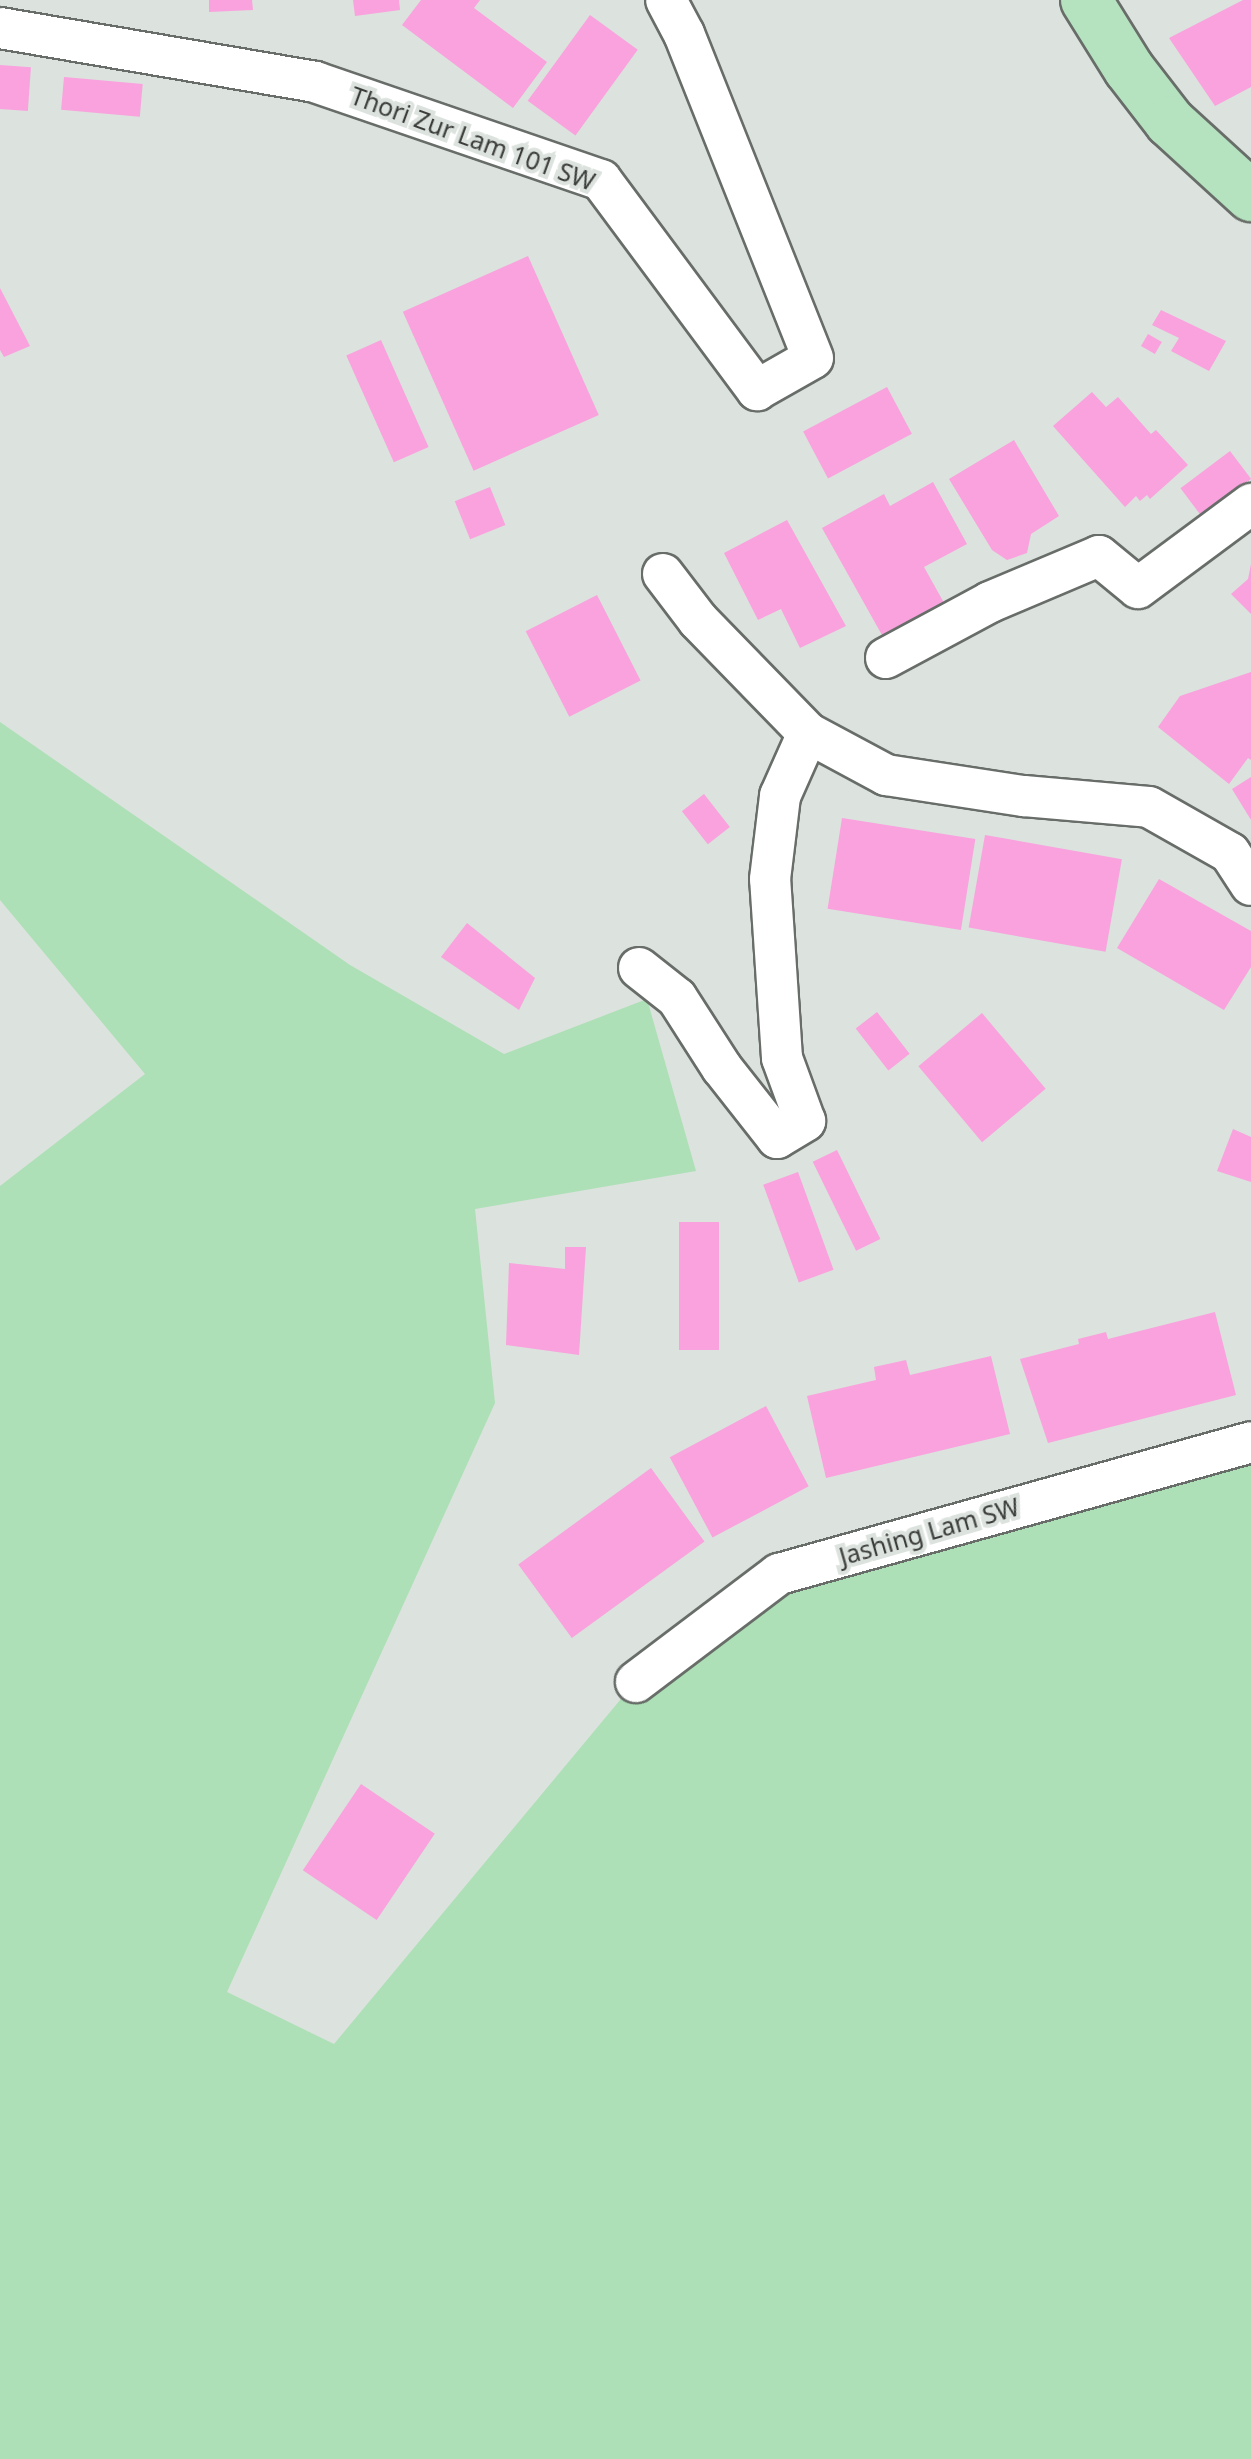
<!DOCTYPE html>
<html>
<head>
<meta charset="utf-8">
<style>
  body { margin:0 }
  #map { position:relative; width:1251px; height:2459px; overflow:hidden; background:#dce2dd; font-family:"Noto Sans",sans-serif }
  div>[style] { position:absolute }
  .green>* { inset:0; background:#ade0b6 }
  .building>* { inset:0; background:#f9a2de; transform-origin:0 0 }
  .roads { filter:drop-shadow(2px 0 #686d69) drop-shadow(-2px 0 #686d69) drop-shadow(0 2px #686d69) drop-shadow(0 -2px #686d69) }
  .minor>* { height:40px; margin:-20px; padding:0 20px; transform-origin:20px; border-radius:20px; background:#fff }
  .major>* { height:50px; margin:-25px; padding:0 25px; transform-origin:25px; border-radius:25px; background:#b5e2bf }
  span { translate:-50% -50%; white-space:nowrap; text-align:center; line-height:1.15; -webkit-text-stroke:8px #dce2dd; paint-order:stroke }
  .street-label { font-size:25px; color:#3b3d3b }
</style>
</head>
<body>
<div id="map">
  <div class="green">
    <div style="clip-path:polygon(0 722px,350px 965px,504px 1054px,647px 999px,696px 1171px,475px 1209px,495px 1403px,227px 1992px,334px 2044px,650px 1664px,796px 1546px,1251px 1430px,1251px 2459px,0 2459px,0 1186px,145px 1074px,0 900px)"></div>
  </div>
  <div class="building">
    <div style="clip-path:polygon(209px 0,252px 0,253px 10px,209px 12px)"></div>
    <div style="clip-path:polygon(353px 0,399px 0,400px 10px,355px 16px)"></div>
    <div style="clip-path:polygon(421px 0,480px 0,474px 8px,547px 62px,513px 108px,402px 25px)"></div>
    <div style="clip-path:polygon(1243px 0,1251px 0,1251px 87px,1215px 106px,1169px 38px)"></div>
    <div style="left:590px;top:15px;width:59px;height:106px;rotate:36deg"></div>
    <div style="left:0;top:65px;width:31px;height:44px;rotate:4deg"></div>
    <div style="left:64px;top:77px;width:79px;height:33px;rotate:5deg"></div>
    <div style="left:528px;top:256px;width:174px;height:137px;rotate:66deg"></div>
    <div style="clip-path:polygon(0 288px,30px 346px,4px 357px,0 350px)"></div>
    <div style="clip-path:polygon(1161px 310px,1226px 341px,1209px 371px,1171px 351px,1179px 338px,1152px 325px)"></div>
    <div style="left:1148px;top:334px;width:16px;height:14px;rotate:30deg"></div>
    <div style="left:381px;top:340px;width:117px;height:38px;rotate:66deg"></div>
    <div style="left:887px;top:387px;width:53px;height:95px;rotate:62deg"></div>
    <div style="clip-path:polygon(1092px 392px,1106px 407px,1118px 397px,1151px 434px,1156px 430px,1188px 465px,1150px 499px,1147px 495px,1140px 501px,1136px 496px,1125px 507px,1053px 426px)"></div>
    <div style="clip-path:polygon(1014px 440px,1059px 516px,1031px 534px,1027px 553px,1007px 560px,992px 550px,949px 479px)"></div>
    <div style="left:1230px;top:451px;width:35px;height:62px;rotate:53deg"></div>
    <div style="clip-path:polygon(933px 482px,967px 544px,924px 567px,948px 610px,887px 644px,822px 528px,884px 494px,890px 506px)"></div>
    <div style="left:490px;top:487px;width:41px;height:38px;rotate:68deg"></div>
    <div style="clip-path:polygon(787px 520px,846px 626px,800px 648px,781px 609px,758px 620px,724px 553px)"></div>
    <div style="clip-path:polygon(1251px 564px,1251px 614px,1231px 594px,1248px 579px)"></div>
    <div style="left:597px;top:595px;width:96px;height:80px;rotate:63deg"></div>
    <div style="clip-path:polygon(1251px 672px,1251px 760px,1248px 758px,1229px 784px,1158px 727px,1180px 696px)"></div>
    <div style="clip-path:polygon(1251px 777px,1251px 820px,1232px 789px)"></div>
    <div style="left:704px;top:794px;width:42px;height:28px;rotate:52deg"></div>
    <div style="left:842px;top:818px;width:135px;height:92px;rotate:9deg"></div>
    <div style="left:985px;top:835px;width:139px;height:94px;rotate:10deg"></div>
    <div style="clip-path:polygon(1159px 879px,1251px 931px,1251px 967px,1224px 1010px,1117px 948px)"></div>
    <div style="clip-path:polygon(467px 923px,535px 978px,519px 1010px,441px 957px)"></div>
    <div style="left:877px;top:1012px;width:53px;height:27px;rotate:52deg"></div>
    <div style="left:982px;top:1013px;width:99px;height:83px;rotate:50deg"></div>
    <div style="clip-path:polygon(1233px 1129px,1251px 1137px,1251px 1182px,1217px 1171px)"></div>
    <div style="left:837px;top:1150px;width:99px;height:27px;rotate:64deg"></div>
    <div style="left:798px;top:1172px;width:104px;height:37px;rotate:70deg"></div>
    <div style="left:679px;top:1222px;width:40px;height:128px"></div>
    <div style="clip-path:polygon(565px 1247px,586px 1247px,579px 1355px,506px 1345px,509px 1263px,565px 1269px)"></div>
    <div style="clip-path:polygon(1215px 1312px,1236px 1395px,1048px 1443px,1020px 1359px,1079px 1344px,1078px 1339px,1106px 1332px,1108px 1339px)"></div>
    <div style="clip-path:polygon(991px 1356px,1010px 1434px,826px 1478px,807px 1396px,876px 1380px,874px 1367px,906px 1360px,910px 1375px)"></div>
    <div style="left:766px;top:1406px;width:91px;height:109px;rotate:62deg"></div>
    <div style="left:651px;top:1468px;width:91px;height:164px;rotate:54deg"></div>
    <div style="left:361px;top:1784px;width:89px;height:104px;rotate:34deg"></div>
  </div>
  <div class="roads">
    <div class="minor">
      <div style="left:0;top:28px;width:320px;rotate:9.7deg"></div>
      <div style="left:315px;top:82px;width:302px;rotate:18.9deg"></div>
      <div style="left:601px;top:180px;width:262px;rotate:53.4deg"></div>
      <div style="left:757px;top:390px;width:64px;rotate:-29.7deg"></div>
      <div style="left:813px;top:358px;width:349px;rotate:-111.7deg"></div>
      <div style="left:684px;top:34px;width:38px;rotate:-118deg"></div>
      <div style="left:663px;top:574px;width:58px;rotate:52.7deg"></div>
      <div style="left:698px;top:620px;width:158px;rotate:45.8deg"></div>
      <div style="left:808px;top:733px;width:89px;rotate:28.3deg"></div>
      <div style="left:886px;top:775px;width:140px;rotate:8.7deg"></div>
      <div style="left:1024px;top:796px;width:125px;rotate:5deg"></div>
      <div style="left:1149px;top:807px;width:93px;rotate:29.6deg"></div>
      <div style="left:1230px;top:853px;width:38px;rotate:57deg"></div>
      <div style="left:886px;top:658px;width:118px;rotate:-28.3deg"></div>
      <div style="left:990px;top:602px;width:118px;rotate:-22.9deg"></div>
      <div style="left:1099px;top:556px;width:50px;rotate:39.4deg"></div>
      <div style="left:1138px;top:588px;width:141px;rotate:-36.6deg"></div>
      <div style="left:639px;top:968px;width:48px;rotate:38.3deg"></div>
      <div style="left:677px;top:998px;width:83px;rotate:57.3deg"></div>
      <div style="left:722px;top:1068px;width:89px;rotate:51.8deg"></div>
      <div style="left:777px;top:1138px;width:33px;rotate:-31deg"></div>
      <div style="left:805px;top:1121px;width:67px;rotate:-110.1deg"></div>
      <div style="left:782px;top:1058px;width:179px;rotate:-93.8deg"></div>
      <div style="left:770px;top:879px;width:84px;rotate:-83.1deg"></div>
      <div style="left:780px;top:796px;width:69px;rotate:-66deg"></div>
      <div style="left:636px;top:1682px;width:179px;rotate:-37.1deg"></div>
      <div style="left:779px;top:1574px;width:490px;rotate:-15.6deg"></div>
    </div>
    <div class="major">
      <div style="left:1086px;top:0;width:81px;rotate:58.1deg"></div>
      <div style="left:1129px;top:69px;width:67px;rotate:52.3deg"></div>
      <div style="left:1170px;top:122px;width:110px;rotate:42.4deg"></div>
    </div>
  </div>
  <div class="street-label">
    <span style="left:473px;top:138px;rotate:20deg">Thori Zur Lam 101 SW</span>
    <span style="left:929px;top:1531px;rotate:-16deg">Jashing Lam SW</span>
  </div>
</div>
</body>
</html>
